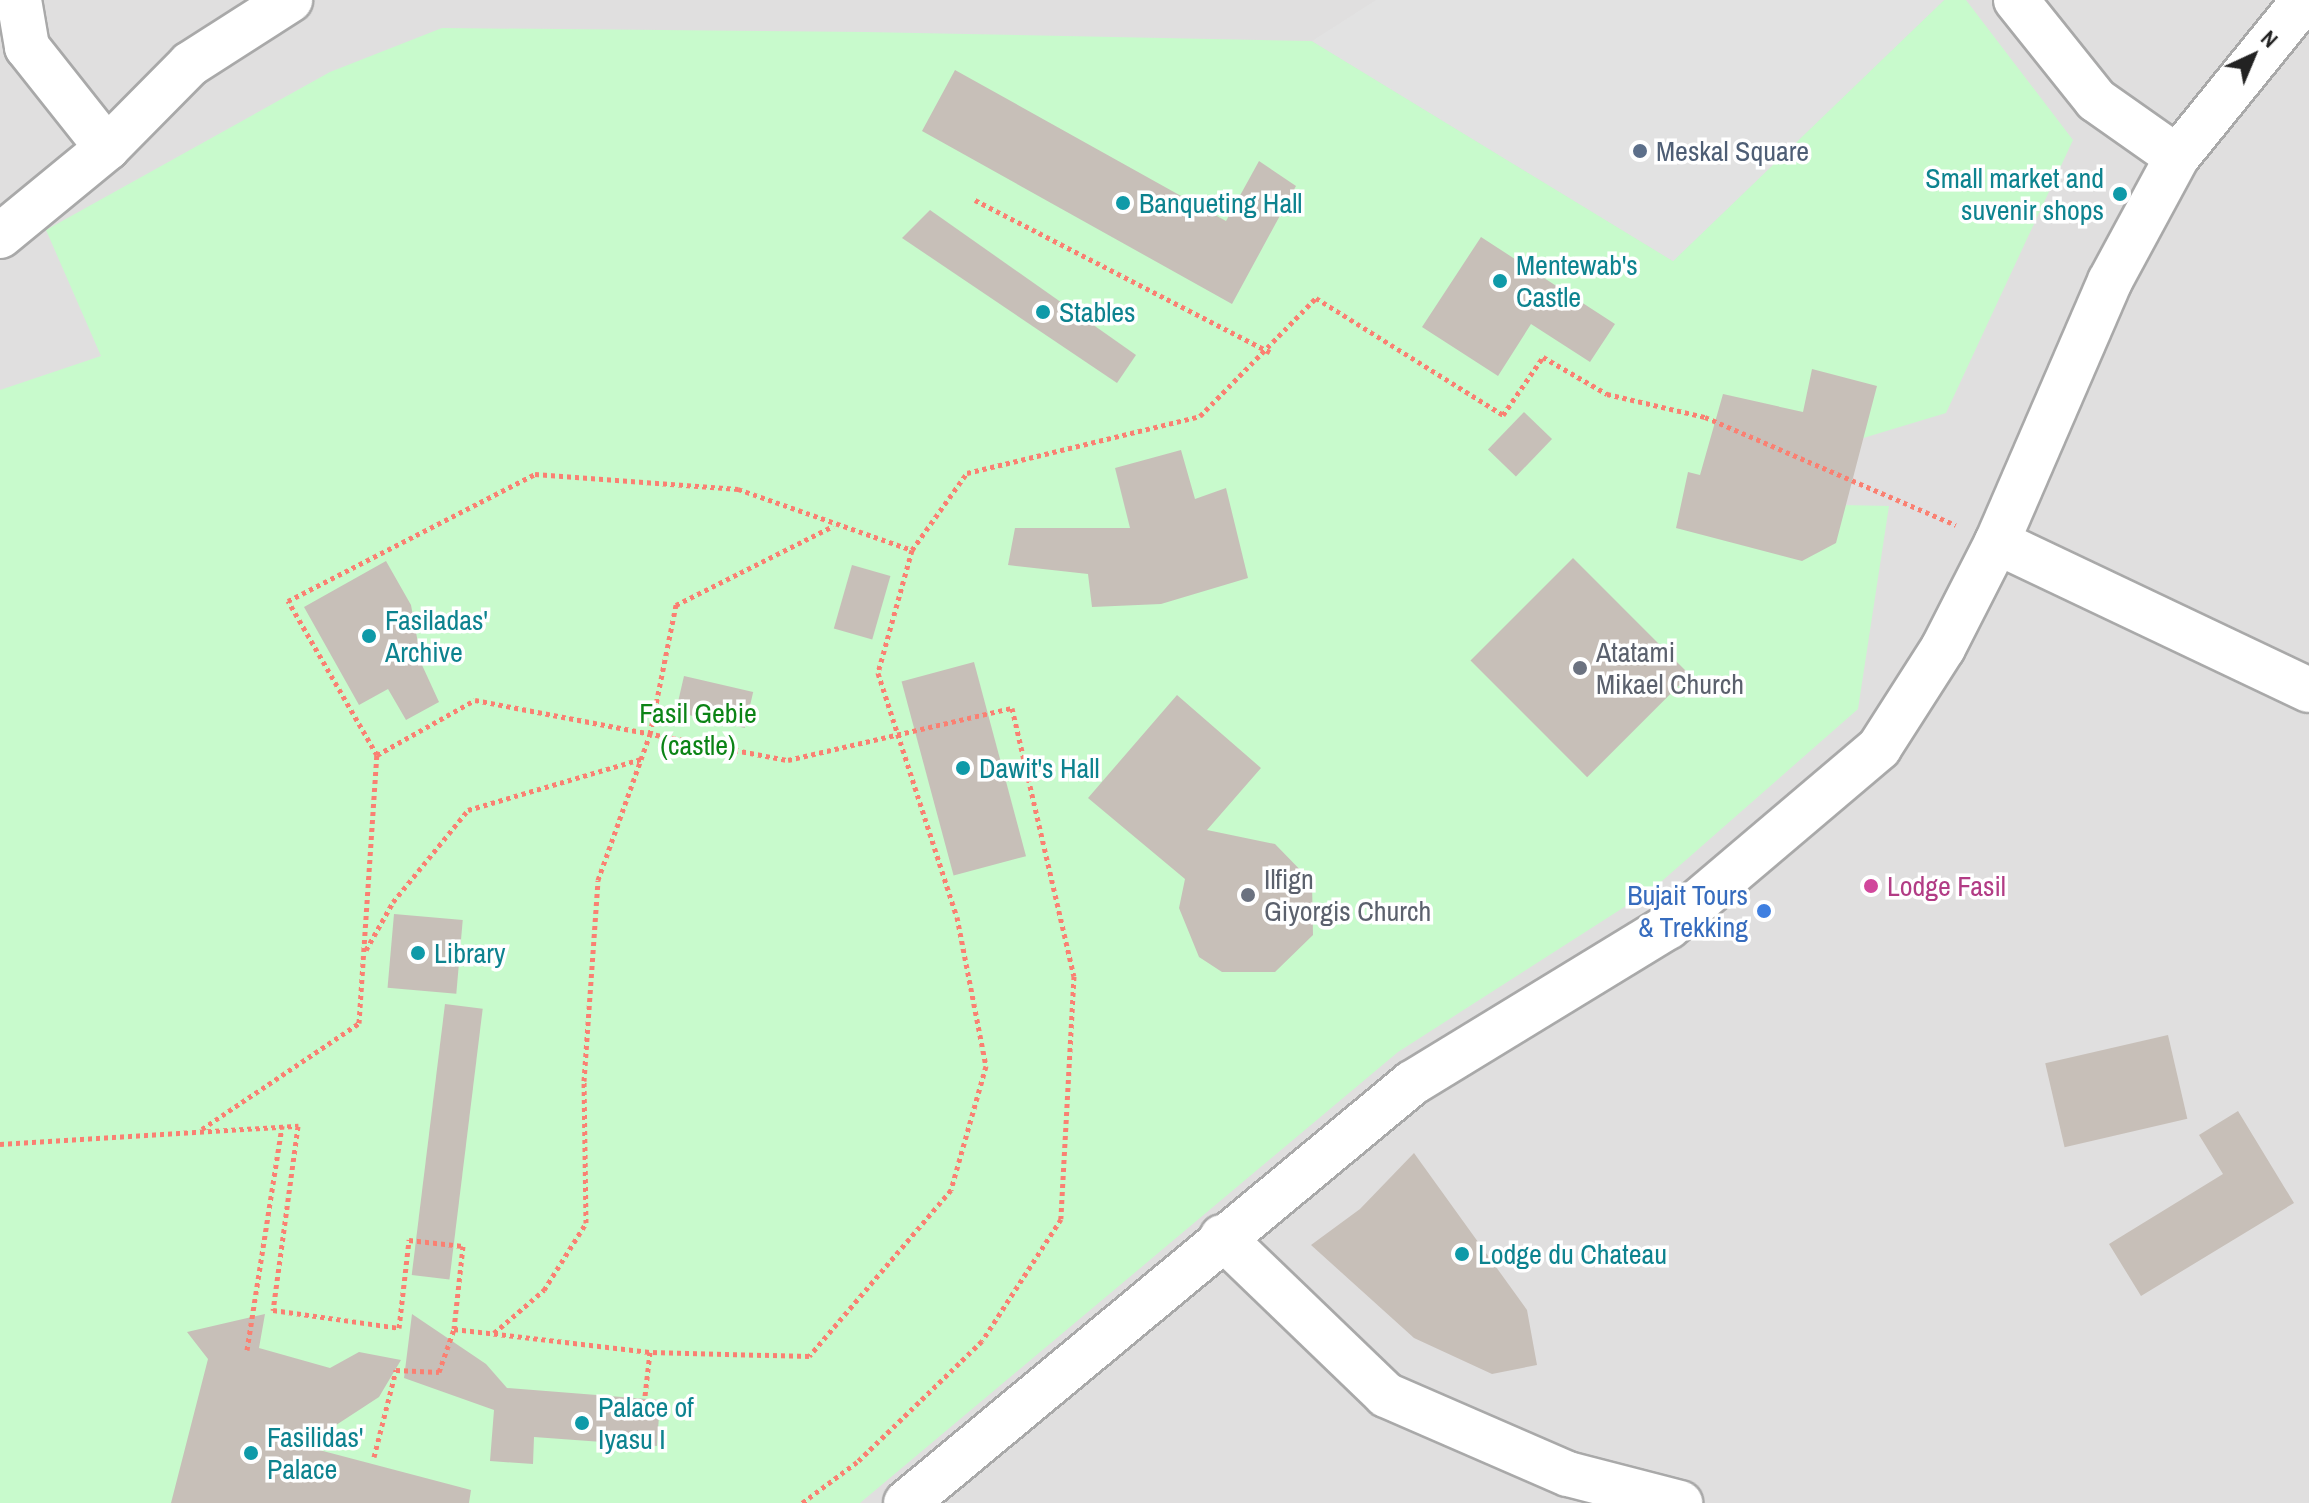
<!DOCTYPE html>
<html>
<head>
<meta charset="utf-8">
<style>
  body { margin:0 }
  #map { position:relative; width:2309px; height:1503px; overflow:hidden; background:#f2efe9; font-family:"Archivo Narrow",sans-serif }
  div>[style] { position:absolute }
  .residential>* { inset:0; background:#e0dfdf; transform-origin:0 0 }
  .park>* { inset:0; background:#c8facc }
  .parking>* { inset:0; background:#e2e2e2 }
  .building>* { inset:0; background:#c7bfb8; transform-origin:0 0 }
  .path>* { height:5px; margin-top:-2.5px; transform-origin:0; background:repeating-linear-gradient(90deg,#fa8072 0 4px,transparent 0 8px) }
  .roads { filter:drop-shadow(2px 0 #a9a9a9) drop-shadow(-2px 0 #a9a9a9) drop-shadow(0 2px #a9a9a9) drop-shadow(0 -2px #a9a9a9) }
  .minor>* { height:44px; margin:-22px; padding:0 22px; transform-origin:22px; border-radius:22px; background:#fff }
  .dots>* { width:22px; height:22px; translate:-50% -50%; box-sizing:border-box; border:4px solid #fff; border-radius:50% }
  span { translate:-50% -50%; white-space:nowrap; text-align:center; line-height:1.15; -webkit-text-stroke:7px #fff; paint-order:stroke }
  .service-label { font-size:28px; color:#4e5e75 }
  .left { translate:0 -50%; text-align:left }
  .culture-label { font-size:28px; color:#0d838f }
  .right { translate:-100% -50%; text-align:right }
  .worship-label { font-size:28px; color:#5b616d }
  .park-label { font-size:28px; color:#0c8416 }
  .hotel-label { font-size:28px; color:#b23c85 }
  .shop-label { font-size:28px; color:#366cbe }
  .north { position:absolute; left:2213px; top:16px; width:80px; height:80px; -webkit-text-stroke:6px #fff; paint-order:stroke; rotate:44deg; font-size:22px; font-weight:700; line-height:32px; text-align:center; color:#222 }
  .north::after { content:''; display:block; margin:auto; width:28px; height:36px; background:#222; clip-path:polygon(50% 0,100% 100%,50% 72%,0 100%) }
</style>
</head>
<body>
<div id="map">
  <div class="residential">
    <div style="left:0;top:0;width:2309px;height:1503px"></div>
  </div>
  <div class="park">
    <div style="clip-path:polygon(1944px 0,1966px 0,2073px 140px,1946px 413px,1860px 439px,1843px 505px,1889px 506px,1858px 709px,1654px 888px,1398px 1052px,860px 1503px,0 1503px,0 390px,101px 356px,46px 230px,330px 72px,442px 28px,865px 32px,1312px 41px,1673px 261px)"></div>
  </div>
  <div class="parking">
    <div style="clip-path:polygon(1376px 0,1944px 0,1673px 261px,1312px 41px)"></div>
  </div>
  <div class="building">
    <div style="clip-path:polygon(955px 70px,1226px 221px,1259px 161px,1296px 186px,1232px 304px,922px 131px)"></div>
    <div style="clip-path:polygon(930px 210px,1136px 355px,1117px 383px,902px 238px)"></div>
    <div style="clip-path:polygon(1481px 237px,1615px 324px,1590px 362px,1531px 324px,1498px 376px,1422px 327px)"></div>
    <div style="clip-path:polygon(1812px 369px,1877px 386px,1836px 543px,1802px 561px,1676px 528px,1688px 472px,1700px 475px,1723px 394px,1803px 412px)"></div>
    <div style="left:1524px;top:412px;width:39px;height:52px;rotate:44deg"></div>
    <div style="clip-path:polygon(1181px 450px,1195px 499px,1226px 488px,1248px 578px,1161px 604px,1092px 607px,1088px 574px,1008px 565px,1015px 528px,1130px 528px,1115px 468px)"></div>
    <div style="left:1573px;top:558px;width:165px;height:145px;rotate:45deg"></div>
    <div style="clip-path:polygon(386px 561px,411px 605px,422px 665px,439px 702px,406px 720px,388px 689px,359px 705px,304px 607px)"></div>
    <div style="left:852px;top:565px;width:40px;height:66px;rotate:16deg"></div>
    <div style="left:974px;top:662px;width:201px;height:75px;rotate:75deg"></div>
    <div style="left:684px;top:676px;width:71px;height:37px;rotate:13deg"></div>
    <div style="clip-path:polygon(1177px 695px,1261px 768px,1207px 830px,1275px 844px,1312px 882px,1313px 935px,1275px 972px,1222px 972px,1199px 957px,1179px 908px,1185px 879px,1088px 798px)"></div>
    <div style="left:394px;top:914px;width:69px;height:74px;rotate:5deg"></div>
    <div style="left:445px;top:1004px;width:38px;height:273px;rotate:7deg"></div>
    <div style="left:2168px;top:1035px;width:86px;height:126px;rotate:77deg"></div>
    <div style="clip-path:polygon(2238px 1111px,2294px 1203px,2141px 1296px,2109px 1244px,2223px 1174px,2199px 1135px)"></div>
    <div style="clip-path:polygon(1414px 1153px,1527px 1310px,1537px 1365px,1492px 1374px,1414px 1338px,1311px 1245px,1360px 1209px)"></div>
    <div style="clip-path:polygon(265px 1314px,259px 1348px,330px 1368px,359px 1352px,401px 1360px,379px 1397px,304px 1446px,471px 1490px,469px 1503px,171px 1503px,208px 1359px,187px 1332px)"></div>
    <div style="clip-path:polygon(412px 1314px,486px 1364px,507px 1388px,660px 1400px,657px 1446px,534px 1437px,533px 1464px,490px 1461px,494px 1410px,404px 1378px)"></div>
  </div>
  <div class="path">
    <div style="left:975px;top:200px;width:332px;rotate:27.3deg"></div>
    <div style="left:912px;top:550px;width:95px;rotate:-54.5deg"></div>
    <div style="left:967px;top:473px;width:240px;rotate:-13.7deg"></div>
    <div style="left:1200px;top:416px;width:165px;rotate:-45.5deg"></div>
    <div style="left:1316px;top:298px;width:221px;rotate:32deg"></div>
    <div style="left:1503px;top:415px;width:70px;rotate:-55.4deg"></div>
    <div style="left:1543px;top:357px;width:74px;rotate:30deg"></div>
    <div style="left:1607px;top:394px;width:101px;rotate:13.2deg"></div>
    <div style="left:1705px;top:417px;width:273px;rotate:23.3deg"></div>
    <div style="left:377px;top:755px;width:112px;rotate:-29.3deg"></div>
    <div style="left:475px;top:700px;width:319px;rotate:10.9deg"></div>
    <div style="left:788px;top:760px;width:230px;rotate:-13.1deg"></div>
    <div style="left:1012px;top:708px;width:275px;rotate:77deg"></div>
    <div style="left:1074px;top:976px;width:243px;rotate:93.1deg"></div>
    <div style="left:1061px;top:1219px;width:145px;rotate:122.9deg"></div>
    <div style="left:982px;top:1341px;width:174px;rotate:135.9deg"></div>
    <div style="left:857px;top:1462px;width:69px;rotate:143.3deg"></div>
    <div style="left:366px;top:950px;width:55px;rotate:-60.6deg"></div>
    <div style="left:393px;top:902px;width:119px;rotate:-50.8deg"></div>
    <div style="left:468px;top:810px;width:180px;rotate:-16.4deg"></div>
    <div style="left:202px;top:1129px;width:189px;rotate:-34deg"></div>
    <div style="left:359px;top:1023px;width:269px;rotate:-86.2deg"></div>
    <div style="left:377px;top:755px;width:178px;rotate:-120deg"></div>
    <div style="left:288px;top:601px;width:278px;rotate:-27.2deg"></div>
    <div style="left:535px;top:474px;width:204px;rotate:4.2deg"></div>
    <div style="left:738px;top:489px;width:184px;rotate:19.3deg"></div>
    <div style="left:912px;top:550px;width:128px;rotate:105.5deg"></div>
    <div style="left:878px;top:673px;width:256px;rotate:72.1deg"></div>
    <div style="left:957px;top:917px;width:152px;rotate:79deg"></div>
    <div style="left:986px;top:1066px;width:129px;rotate:105.8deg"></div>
    <div style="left:951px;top:1190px;width:218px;rotate:130.5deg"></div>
    <div style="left:809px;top:1356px;width:159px;rotate:-178.6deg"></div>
    <div style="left:0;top:1144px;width:299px;rotate:-3.5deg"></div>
    <div style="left:298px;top:1126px;width:186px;rotate:97.7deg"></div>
    <div style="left:273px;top:1310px;width:127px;rotate:8.1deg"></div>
    <div style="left:399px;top:1328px;width:89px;rotate:-83.5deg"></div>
    <div style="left:409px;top:1240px;width:54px;rotate:6.3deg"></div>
    <div style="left:463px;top:1246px;width:83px;rotate:96.2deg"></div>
    <div style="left:454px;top:1329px;width:197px;rotate:6.7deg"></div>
    <div style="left:650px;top:1352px;width:70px;rotate:96.5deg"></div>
    <div style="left:494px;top:1333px;width:66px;rotate:-40.7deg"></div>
    <div style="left:544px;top:1290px;width:79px;rotate:-57.9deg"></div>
    <div style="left:586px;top:1223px;width:142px;rotate:-90.8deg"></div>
    <div style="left:584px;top:1081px;width:201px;rotate:-86deg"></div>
    <div style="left:598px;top:880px;width:155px;rotate:-70.4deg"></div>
    <div style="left:650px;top:734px;width:132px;rotate:-78.6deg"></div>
    <div style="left:676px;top:605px;width:176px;rotate:-26.7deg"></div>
    <div style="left:247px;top:1350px;width:227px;rotate:-81.1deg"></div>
    <div style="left:374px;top:1457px;width:90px;rotate:-75.8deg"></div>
    <div style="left:396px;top:1370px;width:43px;rotate:2.7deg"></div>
    <div style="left:439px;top:1372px;width:46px;rotate:-70.8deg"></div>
  </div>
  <div class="roads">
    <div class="minor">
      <div style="left:19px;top:0;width:48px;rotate:80.3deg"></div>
      <div style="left:27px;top:47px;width:129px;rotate:51.6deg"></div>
      <div style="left:2016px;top:0;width:128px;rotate:51.3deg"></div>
      <div style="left:2096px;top:100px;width:99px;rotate:35.1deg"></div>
      <div style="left:0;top:236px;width:139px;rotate:-39.4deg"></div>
      <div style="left:107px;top:148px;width:118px;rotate:-45.3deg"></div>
      <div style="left:190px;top:64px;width:119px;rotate:-32.6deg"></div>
      <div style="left:1997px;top:542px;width:345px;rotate:25.4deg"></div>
      <div style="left:1222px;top:1237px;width:228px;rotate:43.9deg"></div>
      <div style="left:1386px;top:1395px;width:198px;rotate:23.5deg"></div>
      <div style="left:1568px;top:1474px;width:116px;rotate:14.5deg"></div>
      <div style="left:906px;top:1503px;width:658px;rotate:-39.69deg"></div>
      <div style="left:1412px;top:1083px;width:300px;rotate:-31.4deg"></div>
      <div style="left:1668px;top:927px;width:277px;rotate:-40.3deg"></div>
      <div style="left:1879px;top:748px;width:119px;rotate:-57.4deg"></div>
      <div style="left:1943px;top:648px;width:119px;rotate:-63deg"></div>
      <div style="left:1997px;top:542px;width:284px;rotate:-66.6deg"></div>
      <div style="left:2110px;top:281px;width:141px;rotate:-61.6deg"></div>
      <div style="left:2177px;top:157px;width:202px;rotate:-51deg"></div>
    </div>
  </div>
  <div class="dots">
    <div style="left:1640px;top:151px;background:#5c6f8a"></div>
    <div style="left:2120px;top:194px;background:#0f9aa8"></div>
    <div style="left:1123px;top:203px;background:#0f9aa8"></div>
    <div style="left:1500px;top:281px;background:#0f9aa8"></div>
    <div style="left:1043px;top:312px;background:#0f9aa8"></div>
    <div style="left:369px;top:636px;background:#0f9aa8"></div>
    <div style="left:1580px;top:668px;background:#6b7280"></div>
    <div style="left:963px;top:768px;background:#0f9aa8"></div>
    <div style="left:1871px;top:886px;background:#d1479c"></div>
    <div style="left:1248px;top:895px;background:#6b7280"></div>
    <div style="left:1764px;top:911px;background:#3f7fe0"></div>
    <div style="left:418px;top:953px;background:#0f9aa8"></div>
    <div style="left:1462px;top:1254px;background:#0f9aa8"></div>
    <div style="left:582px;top:1423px;background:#0f9aa8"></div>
    <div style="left:251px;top:1453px;background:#0f9aa8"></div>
  </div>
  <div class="service-label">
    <span class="left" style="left:1656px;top:151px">Meskal Square</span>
  </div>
  <div class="culture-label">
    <span class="right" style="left:2104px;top:194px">Small market and<br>suvenir shops</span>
    <span class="left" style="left:1139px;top:203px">Banqueting Hall</span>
    <span class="left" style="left:1516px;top:281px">Mentewab's<br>Castle</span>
    <span class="left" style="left:1059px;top:312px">Stables</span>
    <span class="left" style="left:385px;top:636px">Fasiladas'<br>Archive</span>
    <span class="left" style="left:979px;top:768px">Dawit's Hall</span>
    <span class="left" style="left:434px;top:953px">Library</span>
    <span class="left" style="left:1478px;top:1254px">Lodge du Chateau</span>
    <span class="left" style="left:598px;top:1423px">Palace of<br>Iyasu I</span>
    <span class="left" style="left:267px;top:1453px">Fasilidas'<br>Palace</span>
  </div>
  <div class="worship-label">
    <span class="left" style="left:1596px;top:668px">Atatami<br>Mikael Church</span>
    <span class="left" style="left:1264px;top:895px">Ilfign<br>Giyorgis Church</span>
  </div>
  <div class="park-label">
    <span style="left:698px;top:729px">Fasil Gebie<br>(castle)</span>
  </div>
  <div class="hotel-label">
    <span class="left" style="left:1887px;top:886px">Lodge Fasil</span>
  </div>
  <div class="shop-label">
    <span class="right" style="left:1748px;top:911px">Bujait Tours<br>&amp; Trekking</span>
  </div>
  <div class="north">N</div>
</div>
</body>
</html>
